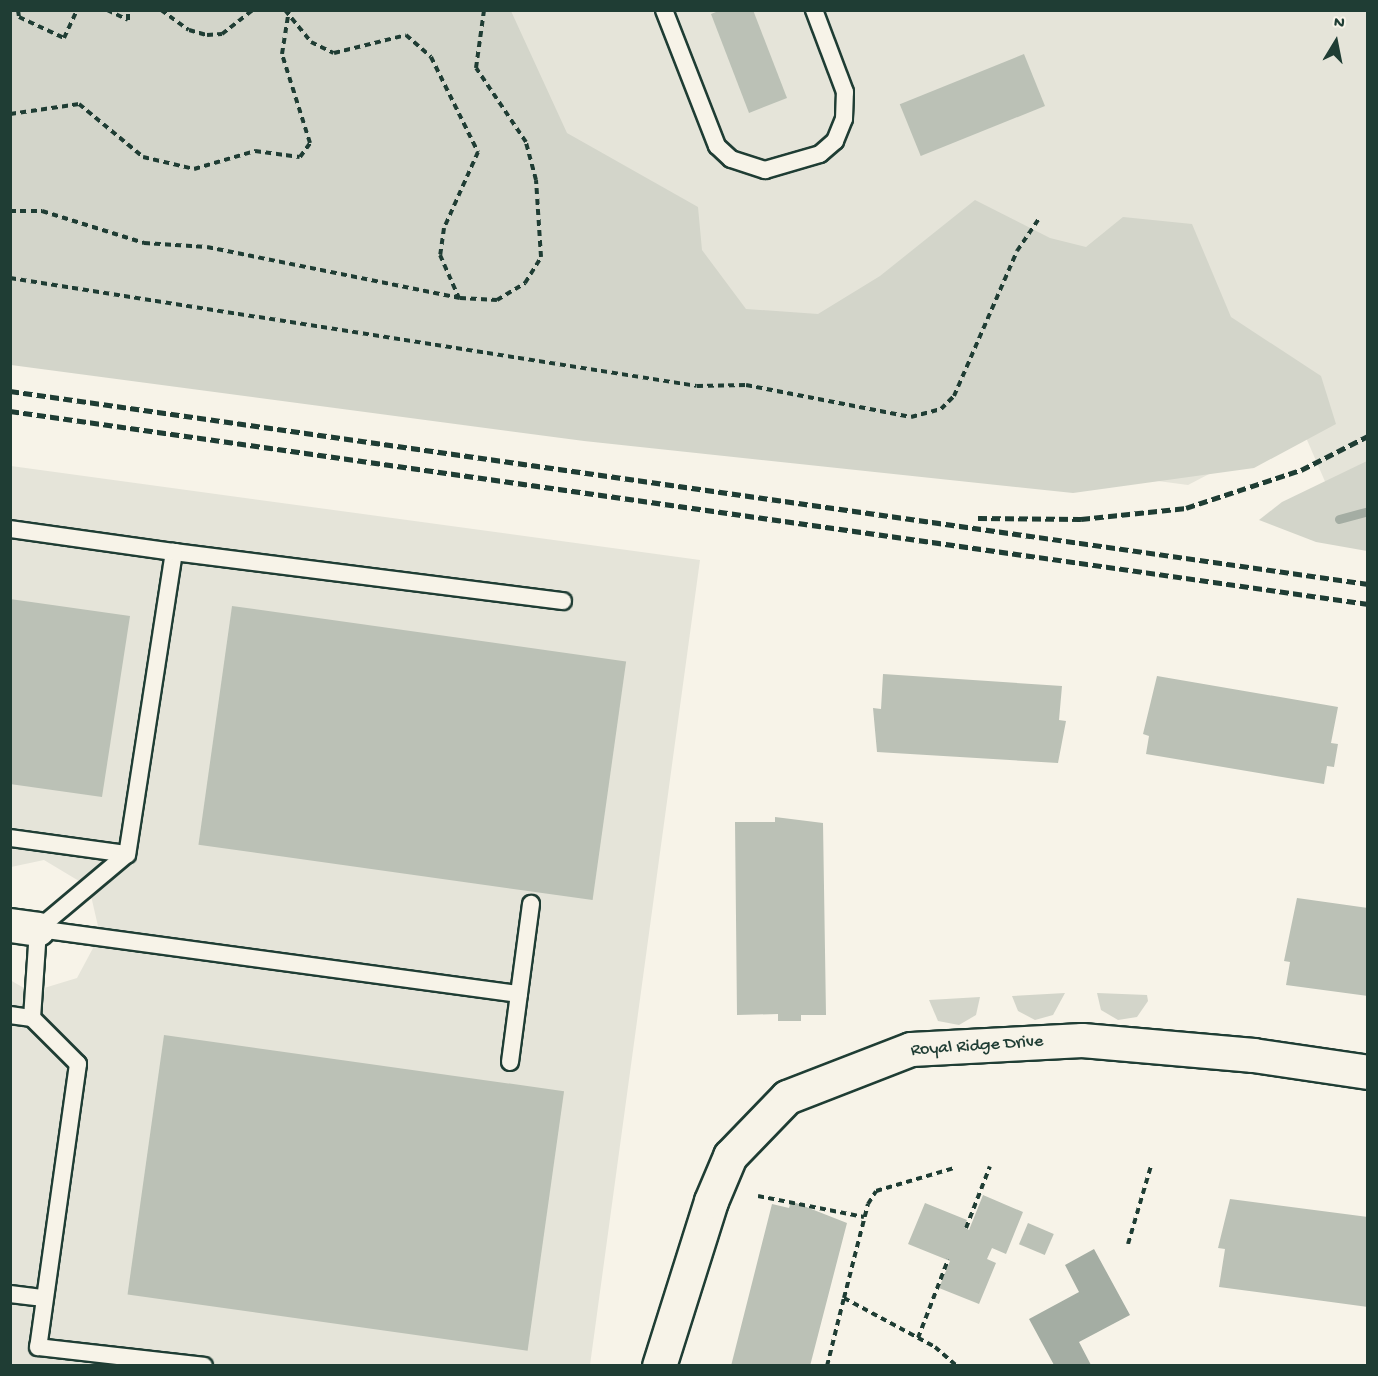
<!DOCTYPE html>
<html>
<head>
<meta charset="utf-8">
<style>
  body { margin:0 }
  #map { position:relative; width:1378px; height:1376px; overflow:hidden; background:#f7f3e8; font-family:"Gochi Hand",sans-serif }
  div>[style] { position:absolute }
  .built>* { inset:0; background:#e5e4d9 }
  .green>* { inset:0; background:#d3d5ca }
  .water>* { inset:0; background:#a4ada3 }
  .stream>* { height:9px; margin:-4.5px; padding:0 4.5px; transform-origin:4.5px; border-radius:4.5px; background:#a4ada3 }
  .building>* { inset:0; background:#bbc1b6; transform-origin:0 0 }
  .path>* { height:4px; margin-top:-2px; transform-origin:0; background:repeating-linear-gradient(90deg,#1f3d34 0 6px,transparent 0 10.5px) }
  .roads { filter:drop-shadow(2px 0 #1f3d34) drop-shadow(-2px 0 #1f3d34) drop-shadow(0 2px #1f3d34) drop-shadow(0 -2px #1f3d34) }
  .service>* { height:16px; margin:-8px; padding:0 8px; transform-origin:8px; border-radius:8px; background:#f7f3e8 }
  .minor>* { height:33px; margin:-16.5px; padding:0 16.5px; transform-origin:16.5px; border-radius:16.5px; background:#f7f3e8 }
  .rail>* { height:4.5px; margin-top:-2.25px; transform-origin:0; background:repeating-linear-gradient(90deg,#1f3d34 0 9px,transparent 0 13.5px) }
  span { translate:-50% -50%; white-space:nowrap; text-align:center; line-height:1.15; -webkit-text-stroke:6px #f7f3e8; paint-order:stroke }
  .street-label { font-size:18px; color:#1f3d34 }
  .frame { position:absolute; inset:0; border:12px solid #1f3d34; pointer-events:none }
  .north { position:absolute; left:1306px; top:12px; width:60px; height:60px; -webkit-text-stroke:4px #f7f3e8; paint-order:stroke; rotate:10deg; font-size:16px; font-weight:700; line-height:24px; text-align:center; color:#1f3d34 }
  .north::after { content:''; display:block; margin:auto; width:21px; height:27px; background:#1f3d34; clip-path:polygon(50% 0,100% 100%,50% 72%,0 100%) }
</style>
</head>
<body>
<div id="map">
  <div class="built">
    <div style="clip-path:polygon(500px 11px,1367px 11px,1367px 490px,1333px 500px,1301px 426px,1188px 485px,687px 419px)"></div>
    <div style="clip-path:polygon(11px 466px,700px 560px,590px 1365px,11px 1365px,10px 980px,31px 992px,77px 978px,100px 935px,89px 887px,44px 860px,11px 867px)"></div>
  </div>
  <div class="green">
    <div style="clip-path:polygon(511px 11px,567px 133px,698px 207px,702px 250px,746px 309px,818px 314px,880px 276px,975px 200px,1050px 238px,1086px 247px,1123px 217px,1192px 224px,1231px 317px,1321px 376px,1336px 424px,1254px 468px,1073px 493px,584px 441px,11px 365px,11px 11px)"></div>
    <div style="clip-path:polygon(1367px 461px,1367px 551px,1316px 542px,1259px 520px,1282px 502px)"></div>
    <div style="clip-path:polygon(1065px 993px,1053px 1015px,1035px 1020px,1018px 1011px,1012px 996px)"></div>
    <div style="clip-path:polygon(1097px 993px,1147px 995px,1148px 1001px,1137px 1017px,1118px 1020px,1101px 1010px)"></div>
    <div style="clip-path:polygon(980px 997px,976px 1015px,959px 1025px,938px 1021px,929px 1000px)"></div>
  </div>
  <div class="water">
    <div style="clip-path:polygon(1094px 1249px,1130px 1315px,1079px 1342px,1091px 1365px,1054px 1365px,1029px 1319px,1079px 1292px,1065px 1265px)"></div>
  </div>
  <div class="stream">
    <div style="left:1339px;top:519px;width:30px;rotate:-15deg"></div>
  </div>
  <div class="building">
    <div style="clip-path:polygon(721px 10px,753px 10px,787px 98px,749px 113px,711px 14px)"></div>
    <div style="left:1024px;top:54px;width:56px;height:134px;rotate:68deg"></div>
    <div style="clip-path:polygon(10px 599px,130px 616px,102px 797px,10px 784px)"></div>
    <div style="left:232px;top:606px;width:398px;height:241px;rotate:8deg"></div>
    <div style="clip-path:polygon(883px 674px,1062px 686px,1059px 720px,1066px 721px,1058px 763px,877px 752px,873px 708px,881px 709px)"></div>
    <div style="clip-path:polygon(1157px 676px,1338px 707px,1331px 743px,1338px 744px,1334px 767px,1327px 766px,1324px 784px,1146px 754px,1149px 736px,1143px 734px)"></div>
    <div style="clip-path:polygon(775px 817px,823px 823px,826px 1015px,801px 1015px,801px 1021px,778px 1021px,778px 1014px,737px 1015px,735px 822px,775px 822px)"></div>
    <div style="clip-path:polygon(1297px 898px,1368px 908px,1368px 996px,1286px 985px,1290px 962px,1284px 961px)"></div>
    <div style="left:164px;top:1035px;width:404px;height:262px;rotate:8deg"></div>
    <div style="clip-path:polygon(983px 1195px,1023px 1212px,1006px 1254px,992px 1248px,987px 1259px,996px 1263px,979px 1304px,939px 1288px,950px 1261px,908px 1244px,925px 1203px,967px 1220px,964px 1227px,969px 1230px)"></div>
    <div style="clip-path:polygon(1230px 1199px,1368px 1217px,1368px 1307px,1219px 1287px,1225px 1249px,1218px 1248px)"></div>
    <div style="clip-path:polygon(791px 1201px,847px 1223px,810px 1366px,731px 1366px,772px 1204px,789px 1208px)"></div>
    <div style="left:1028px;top:1223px;width:28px;height:23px;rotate:23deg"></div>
  </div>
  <div class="path">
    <div style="left:18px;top:10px;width:7px;rotate:82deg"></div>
    <div style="left:19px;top:17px;width:50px;rotate:25deg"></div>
    <div style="left:64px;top:38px;width:31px;rotate:-65deg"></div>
    <div style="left:107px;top:10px;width:23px;rotate:25deg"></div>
    <div style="left:128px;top:20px;width:10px;rotate:-90deg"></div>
    <div style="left:161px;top:10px;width:34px;rotate:36deg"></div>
    <div style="left:189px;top:30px;width:19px;rotate:16deg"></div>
    <div style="left:207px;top:35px;width:15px;rotate:-4deg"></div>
    <div style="left:222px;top:34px;width:39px;rotate:-38deg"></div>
    <div style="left:285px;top:10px;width:41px;rotate:50.9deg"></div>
    <div style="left:311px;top:42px;width:25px;rotate:26deg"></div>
    <div style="left:334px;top:53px;width:74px;rotate:-14deg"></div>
    <div style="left:406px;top:35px;width:33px;rotate:41deg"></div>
    <div style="left:431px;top:57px;width:106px;rotate:63.7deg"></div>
    <div style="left:478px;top:152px;width:83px;rotate:114.1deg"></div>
    <div style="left:444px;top:228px;width:27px;rotate:98deg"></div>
    <div style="left:440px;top:255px;width:47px;rotate:66.2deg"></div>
    <div style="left:10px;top:114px;width:70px;rotate:-8.2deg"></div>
    <div style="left:79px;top:104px;width:83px;rotate:39.6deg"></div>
    <div style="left:143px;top:157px;width:52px;rotate:13.2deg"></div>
    <div style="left:194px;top:169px;width:64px;rotate:-16.4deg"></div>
    <div style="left:255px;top:151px;width:45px;rotate:7.6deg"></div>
    <div style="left:300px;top:157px;width:17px;rotate:-54deg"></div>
    <div style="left:310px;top:143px;width:93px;rotate:-107.5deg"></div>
    <div style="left:282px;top:54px;width:45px;rotate:-81deg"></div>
    <div style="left:10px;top:211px;width:32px"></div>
    <div style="left:42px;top:211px;width:107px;rotate:17.4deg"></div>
    <div style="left:144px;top:243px;width:63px;rotate:3.6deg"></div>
    <div style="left:207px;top:247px;width:258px;rotate:11.4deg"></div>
    <div style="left:460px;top:298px;width:37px;rotate:3deg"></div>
    <div style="left:497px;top:300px;width:33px;rotate:-31deg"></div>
    <div style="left:525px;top:283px;width:31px;rotate:-58deg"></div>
    <div style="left:541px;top:257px;width:77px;rotate:-93.7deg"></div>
    <div style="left:536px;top:180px;width:39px;rotate:-105deg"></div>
    <div style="left:526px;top:142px;width:89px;rotate:-124deg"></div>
    <div style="left:476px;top:68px;width:59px;rotate:-82.1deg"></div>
    <div style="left:10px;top:278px;width:695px;rotate:8.93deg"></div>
    <div style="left:697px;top:386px;width:49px;rotate:-1.2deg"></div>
    <div style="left:746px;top:385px;width:168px;rotate:11deg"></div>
    <div style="left:911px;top:417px;width:31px;rotate:-15deg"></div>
    <div style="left:941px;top:409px;width:18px;rotate:-45deg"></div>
    <div style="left:954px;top:396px;width:158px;rotate:-66.5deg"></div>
    <div style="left:1017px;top:251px;width:41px;rotate:-55.9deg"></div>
    <div style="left:758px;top:1196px;width:108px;rotate:11.2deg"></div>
    <div style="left:966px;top:1228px;width:66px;rotate:-68.8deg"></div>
    <div style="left:1128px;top:1244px;width:81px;rotate:-73.6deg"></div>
    <div style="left:844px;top:1298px;width:97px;rotate:-75.7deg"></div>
    <div style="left:868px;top:1204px;width:15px;rotate:-58deg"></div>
    <div style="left:876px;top:1191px;width:81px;rotate:-16.4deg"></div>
    <div style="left:918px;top:1338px;width:84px;rotate:-69deg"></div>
    <div style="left:827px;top:1366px;width:70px;rotate:-76deg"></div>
    <div style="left:844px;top:1298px;width:103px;rotate:28.3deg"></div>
    <div style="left:935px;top:1347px;width:29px;rotate:41deg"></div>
  </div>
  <div class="roads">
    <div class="service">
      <div style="left:664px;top:10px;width:146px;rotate:68.7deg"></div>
      <div style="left:717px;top:146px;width:19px;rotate:43deg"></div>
      <div style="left:731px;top:159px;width:36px;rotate:18deg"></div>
      <div style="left:765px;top:170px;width:57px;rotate:-16.2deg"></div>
      <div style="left:820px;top:154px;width:20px;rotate:-41deg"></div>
      <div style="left:835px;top:141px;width:24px;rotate:-68deg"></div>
      <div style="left:844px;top:119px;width:27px;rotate:-88deg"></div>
      <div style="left:845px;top:92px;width:88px;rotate:-110.7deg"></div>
      <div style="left:10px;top:529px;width:166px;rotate:8deg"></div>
      <div style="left:174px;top:552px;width:306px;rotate:98.8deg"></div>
      <div style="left:127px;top:854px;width:118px;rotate:-172.2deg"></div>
      <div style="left:174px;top:552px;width:392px;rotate:7.2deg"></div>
      <div style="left:38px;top:929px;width:485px;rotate:7.7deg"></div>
      <div style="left:519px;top:994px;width:91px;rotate:-82.4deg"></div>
      <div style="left:10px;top:1015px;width:22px;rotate:8deg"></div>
      <div style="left:32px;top:1018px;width:89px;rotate:-86.1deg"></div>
      <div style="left:38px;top:929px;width:116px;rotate:-40.1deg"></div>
      <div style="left:32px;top:1018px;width:65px;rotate:45deg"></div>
      <div style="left:78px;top:1064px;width:286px;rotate:98deg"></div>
      <div style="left:38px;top:1347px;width:167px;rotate:6.5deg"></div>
      <div style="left:510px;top:1062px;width:69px;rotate:-82.5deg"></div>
      <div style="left:10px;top:1294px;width:34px;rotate:7deg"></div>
    </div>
    <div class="minor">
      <div style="left:10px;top:925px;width:28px;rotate:8deg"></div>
      <div style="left:659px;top:1366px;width:173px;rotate:-72.5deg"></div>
      <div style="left:711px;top:1201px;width:49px;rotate:-67.1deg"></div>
      <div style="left:730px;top:1156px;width:82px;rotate:-46deg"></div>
      <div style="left:787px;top:1097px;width:133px;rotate:-21.2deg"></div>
      <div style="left:911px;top:1049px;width:171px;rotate:-3deg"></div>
      <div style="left:1082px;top:1040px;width:172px;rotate:5deg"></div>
      <div style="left:1253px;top:1055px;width:116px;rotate:8.4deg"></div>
    </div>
  </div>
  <div class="rail">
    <div style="left:10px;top:391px;width:1372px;rotate:8.09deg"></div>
    <div style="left:10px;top:411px;width:1372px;rotate:8.09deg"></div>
    <div style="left:978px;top:518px;width:103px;rotate:0.6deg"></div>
    <div style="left:1081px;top:519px;width:106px;rotate:-6deg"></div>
    <div style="left:1186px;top:508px;width:121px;rotate:-18.3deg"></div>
    <div style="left:1301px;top:470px;width:75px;rotate:-26.9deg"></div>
  </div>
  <div class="street-label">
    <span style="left:977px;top:1047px;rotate:-4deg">Royal Ridge Drive</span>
  </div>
  <div class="frame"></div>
  <div class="north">N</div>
</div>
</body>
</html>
